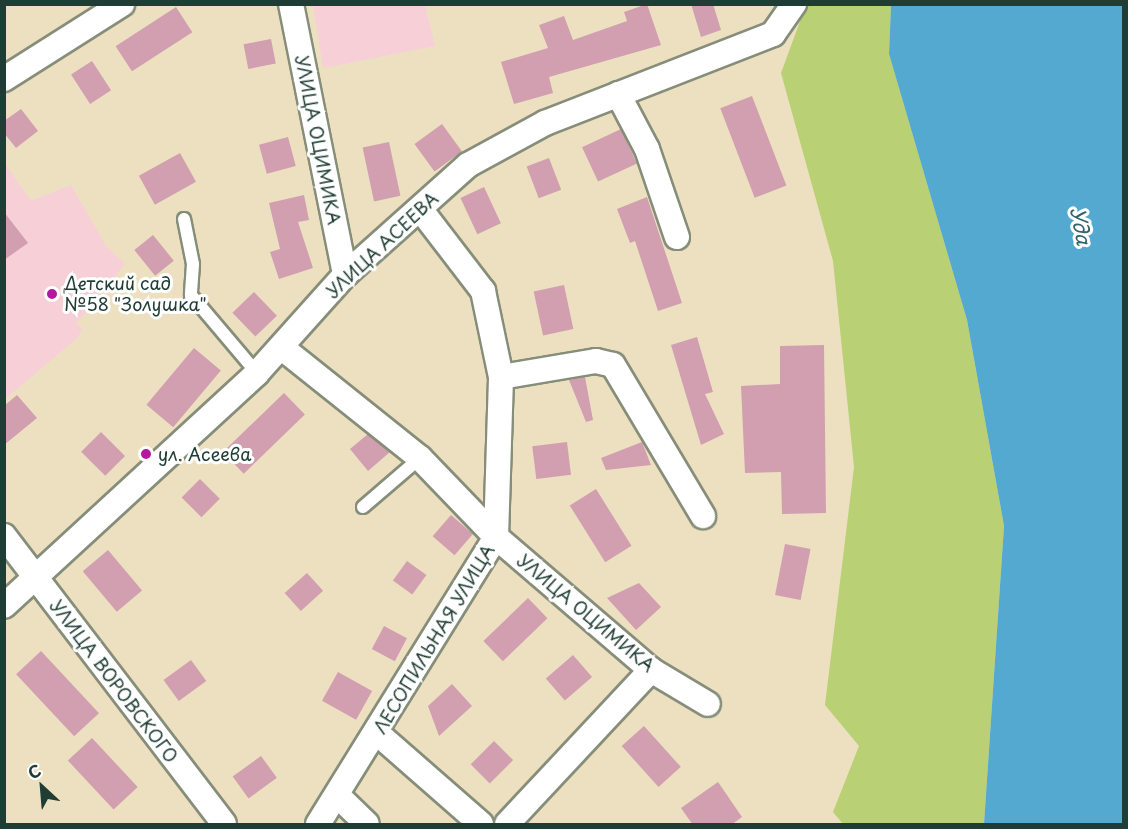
<!DOCTYPE html>
<html>
<head>
<meta charset="utf-8">
<style>
  body { margin:0 }
  #map { position:relative; width:1128px; height:829px; overflow:hidden; background:#ece0c0; font-family:"Playpen Sans",sans-serif }
  div>[style] { position:absolute }
  .built>* { inset:0; background:#f6cfd7 }
  .green>* { inset:0; background:#b9d074 }
  .water>* { inset:0; background:#54a9d0 }
  .building>* { inset:0; background:#d19faf; transform-origin:0 0 }
  .roads { filter:drop-shadow(2px 0 #868e7a) drop-shadow(-2px 0 #868e7a) drop-shadow(0 2px #868e7a) drop-shadow(0 -2px #868e7a) }
  .service>* { height:12px; margin:-6px; padding:0 6px; transform-origin:6px; border-radius:6px; background:#fff }
  .minor>* { height:24px; margin:-12px; padding:0 12px; transform-origin:12px; border-radius:12px; background:#fff }
  .dots>* { width:16px; height:16px; translate:-50% -50%; box-sizing:border-box; border:3px solid #fff; border-radius:50% }
  span { translate:-50% -50%; white-space:nowrap; text-align:center; line-height:1.15; -webkit-text-stroke:6px #fff; paint-order:stroke }
  .street-label { font-size:18px; color:#1f3d34 }
  .poi-label { font-size:18px; color:#1f3d34 }
  .left { translate:0 -50%; text-align:left }
  .water-label { font-size:20px; color:#32636b; font-style:italic }
  .frame { position:absolute; inset:0; border:6px solid #1f3d34; pointer-events:none }
  .north { position:absolute; left:12px; top:757px; width:60px; height:60px; -webkit-text-stroke:4px #fff; paint-order:stroke; rotate:334deg; font-size:16px; font-weight:700; line-height:24px; text-align:center; color:#1f3d34 }
  .north::after { content:''; display:block; margin:auto; width:21px; height:27px; background:#1f3d34; clip-path:polygon(50% 0,100% 100%,50% 72%,0 100%) }
</style>
</head>
<body>
<div id="map">
  <div class="built">
    <div style="clip-path:polygon(313px 5px,425px 5px,435px 46px,323px 68px)"></div>
    <div style="clip-path:polygon(4px 162px,31px 201px,71px 185px,106px 246px,125px 264px,76px 324px,83px 329px,76px 339px,5px 399px)"></div>
  </div>
  <div class="green">
    <div style="clip-path:polygon(806px 5px,891px 5px,889px 54px,967px 320px,1004px 526px,984px 824px,843px 824px,833px 812px,859px 746px,825px 705px,854px 467px,833px 261px,781px 73px)"></div>
  </div>
  <div class="water">
    <div style="clip-path:polygon(891px 5px,1123px 5px,1123px 824px,984px 824px,1004px 526px,967px 320px,889px 54px)"></div>
  </div>
  <div class="building">
    <div style="clip-path:polygon(647px 4px,661px 45px,549px 77px,553px 93px,514px 104px,501px 62px,548px 48px,539px 25px,564px 16px,573px 40px,627px 21px,624px 12px)"></div>
    <div style="clip-path:polygon(691px 4px,713px 4px,721px 30px,701px 37px)"></div>
    <div style="left:176px;top:7px;width:30px;height:72px;rotate:57deg"></div>
    <div style="left:271px;top:39px;width:25px;height:28px;rotate:79deg"></div>
    <div style="left:92px;top:61px;width:35px;height:25px;rotate:57deg"></div>
    <div style="left:752px;top:96px;width:96px;height:34px;rotate:69deg"></div>
    <div style="clip-path:polygon(21px 109px,38px 131px,16px 148px,4px 133px,4px 121px)"></div>
    <div style="left:442px;top:124px;width:34px;height:34px;rotate:54deg"></div>
    <div style="left:621px;top:129px;width:38px;height:43px;rotate:65deg"></div>
    <div style="left:288px;top:137px;width:30px;height:30px;rotate:75deg"></div>
    <div style="left:389px;top:142px;width:55px;height:27px;rotate:78deg"></div>
    <div style="left:180px;top:153px;width:33px;height:47px;rotate:61deg"></div>
    <div style="left:549px;top:158px;width:34px;height:24px;rotate:69deg"></div>
    <div style="left:484px;top:187px;width:40px;height:26px;rotate:65deg"></div>
    <div style="clip-path:polygon(304px 195px,309px 220px,298px 222px,313px 268px,279px 279px,270px 252px,280px 249px,269px 203px)"></div>
    <div style="clip-path:polygon(647px 197px,682px 303px,658px 311px,635px 241px,630px 243px,617px 209px)"></div>
    <div style="clip-path:polygon(4px 212px,28px 243px,4px 260px)"></div>
    <div style="left:153px;top:235px;width:33px;height:24px;rotate:51deg"></div>
    <div style="left:564px;top:285px;width:45px;height:31px;rotate:78deg"></div>
    <div style="left:254px;top:292px;width:33px;height:30px;rotate:46deg"></div>
    <div style="clip-path:polygon(697px 337px,713px 392px,705px 394px,724px 434px,701px 445px,671px 345px)"></div>
    <div style="clip-path:polygon(824px 345px,826px 513px,782px 514px,781px 472px,745px 473px,741px 386px,780px 384px,780px 346px)"></div>
    <div style="left:194px;top:348px;width:35px;height:74px;rotate:40deg"></div>
    <div style="clip-path:polygon(585px 377px,593px 420px,586px 422px,569px 380px)"></div>
    <div style="left:284px;top:393px;width:30px;height:85px;rotate:46deg"></div>
    <div style="clip-path:polygon(17px 395px,37px 418px,4px 445px,4px 406px)"></div>
    <div style="left:101px;top:432px;width:34px;height:28px;rotate:45deg"></div>
    <div style="clip-path:polygon(368px 434px,390px 452px,368px 471px,350px 449px)"></div>
    <div style="left:567px;top:442px;width:33px;height:35px;rotate:83deg"></div>
    <div style="clip-path:polygon(642px 442px,651px 465px,606px 470px,601px 458px)"></div>
    <div style="left:200px;top:479px;width:28px;height:26px;rotate:45deg"></div>
    <div style="left:596px;top:489px;width:67px;height:31px;rotate:58deg"></div>
    <div style="left:451px;top:515px;width:29px;height:28px;rotate:41deg"></div>
    <div style="left:785px;top:544px;width:26px;height:52px;rotate:11deg"></div>
    <div style="left:108px;top:550px;width:53px;height:33px;rotate:50deg"></div>
    <div style="left:407px;top:561px;width:24px;height:24px;rotate:36deg"></div>
    <div style="left:307px;top:573px;width:24px;height:30px;rotate:48deg"></div>
    <div style="clip-path:polygon(639px 583px,661px 607px,636px 630px,607px 598px)"></div>
    <div style="left:528px;top:598px;width:28px;height:62px;rotate:46deg"></div>
    <div style="left:384px;top:626px;width:26px;height:26px;rotate:28deg"></div>
    <div style="left:41px;top:651px;width:85px;height:34px;rotate:47deg"></div>
    <div style="left:573px;top:655px;width:29px;height:36px;rotate:49deg"></div>
    <div style="left:191px;top:660px;width:26px;height:34px;rotate:54deg"></div>
    <div style="left:338px;top:672px;width:39px;height:33px;rotate:29deg"></div>
    <div style="clip-path:polygon(452px 684px,472px 706px,439px 736px,428px 706px)"></div>
    <div style="left:644px;top:726px;width:55px;height:30px;rotate:48deg"></div>
    <div style="left:92px;top:738px;width:67px;height:33px;rotate:47deg"></div>
    <div style="left:494px;top:741px;width:27px;height:33px;rotate:45deg"></div>
    <div style="left:261px;top:756px;width:27px;height:35px;rotate:54deg"></div>
    <div style="clip-path:polygon(718px 782px,742px 817px,731px 825px,693px 825px,681px 808px)"></div>
  </div>
  <div class="roads">
    <div class="service">
      <div style="left:184px;top:219px;width:46px;rotate:78.7deg"></div>
      <div style="left:193px;top:264px;width:31px;rotate:94deg"></div>
      <div style="left:191px;top:295px;width:102px;rotate:49.8deg"></div>
      <div style="left:363px;top:507px;width:75px;rotate:-40.7deg"></div>
    </div>
    <div class="minor">
      <div style="left:291px;top:4px;width:276px;rotate:78.7deg"></div>
      <div style="left:4px;top:79px;width:140px;rotate:-32.4deg"></div>
      <div style="left:618px;top:94px;width:62px;rotate:62.2deg"></div>
      <div style="left:647px;top:149px;width:93px;rotate:71.2deg"></div>
      <div style="left:281px;top:347px;width:178px;rotate:38.6deg"></div>
      <div style="left:420px;top:458px;width:110px;rotate:46.1deg"></div>
      <div style="left:496px;top:537px;width:204px;rotate:40.6deg"></div>
      <div style="left:651px;top:670px;width:66px;rotate:30.8deg"></div>
      <div style="left:501px;top:377px;width:96px;rotate:-9.6deg"></div>
      <div style="left:596px;top:361px;width:17px;rotate:13deg"></div>
      <div style="left:613px;top:365px;width:176px;rotate:59.2deg"></div>
      <div style="left:4px;top:536px;width:362px;rotate:52.6deg"></div>
      <div style="left:4px;top:606px;width:344px;rotate:-42.6deg"></div>
      <div style="left:257px;top:373px;width:132px;rotate:-48.1deg"></div>
      <div style="left:345px;top:275px;width:165px;rotate:-41.8deg"></div>
      <div style="left:468px;top:165px;width:88px;rotate:-28.6deg"></div>
      <div style="left:545px;top:123px;width:245px;rotate:-21.3deg"></div>
      <div style="left:773px;top:34px;width:37px;rotate:-55deg"></div>
      <div style="left:377px;top:733px;width:138px;rotate:41.2deg"></div>
      <div style="left:340px;top:798px;width:37px;rotate:44deg"></div>
      <div style="left:318px;top:824px;width:338px;rotate:-58.2deg"></div>
      <div style="left:496px;top:537px;width:160px;rotate:-88.2deg"></div>
      <div style="left:501px;top:377px;width:88px;rotate:-101.8deg"></div>
      <div style="left:483px;top:291px;width:103px;rotate:-127.5deg"></div>
      <div style="left:507px;top:824px;width:211px;rotate:-46.9deg"></div>
    </div>
  </div>
  <div class="dots">
    <div style="left:52px;top:294px;background:#b5179e"></div>
    <div style="left:146px;top:454px;background:#b5179e"></div>
  </div>
  <div class="street-label">
    <span style="left:318px;top:140px;rotate:79deg">УЛИЦА ОЦИМИКА</span>
    <span style="left:382px;top:245px;rotate:-43deg">УЛИЦА АСЕЕВА</span>
    <span style="left:586px;top:613px;rotate:40deg">УЛИЦА ОЦИМИКА</span>
    <span style="left:434px;top:639px;rotate:-59deg">ЛЕСОПИЛЬНАЯ УЛИЦА</span>
    <span style="left:114px;top:681px;rotate:53deg">УЛИЦА ВОРОВСКОГО</span>
  </div>
  <div class="poi-label">
    <span class="left" style="left:64px;top:294px">Детский сад<br>№58 "Золушка"</span>
    <span class="left" style="left:158px;top:454px">ул. Асеева</span>
  </div>
  <div class="water-label">
    <span style="left:1081px;top:226px;rotate:79deg">Уда</span>
  </div>
  <div class="frame"></div>
  <div class="north">С</div>
</div>
</body>
</html>
